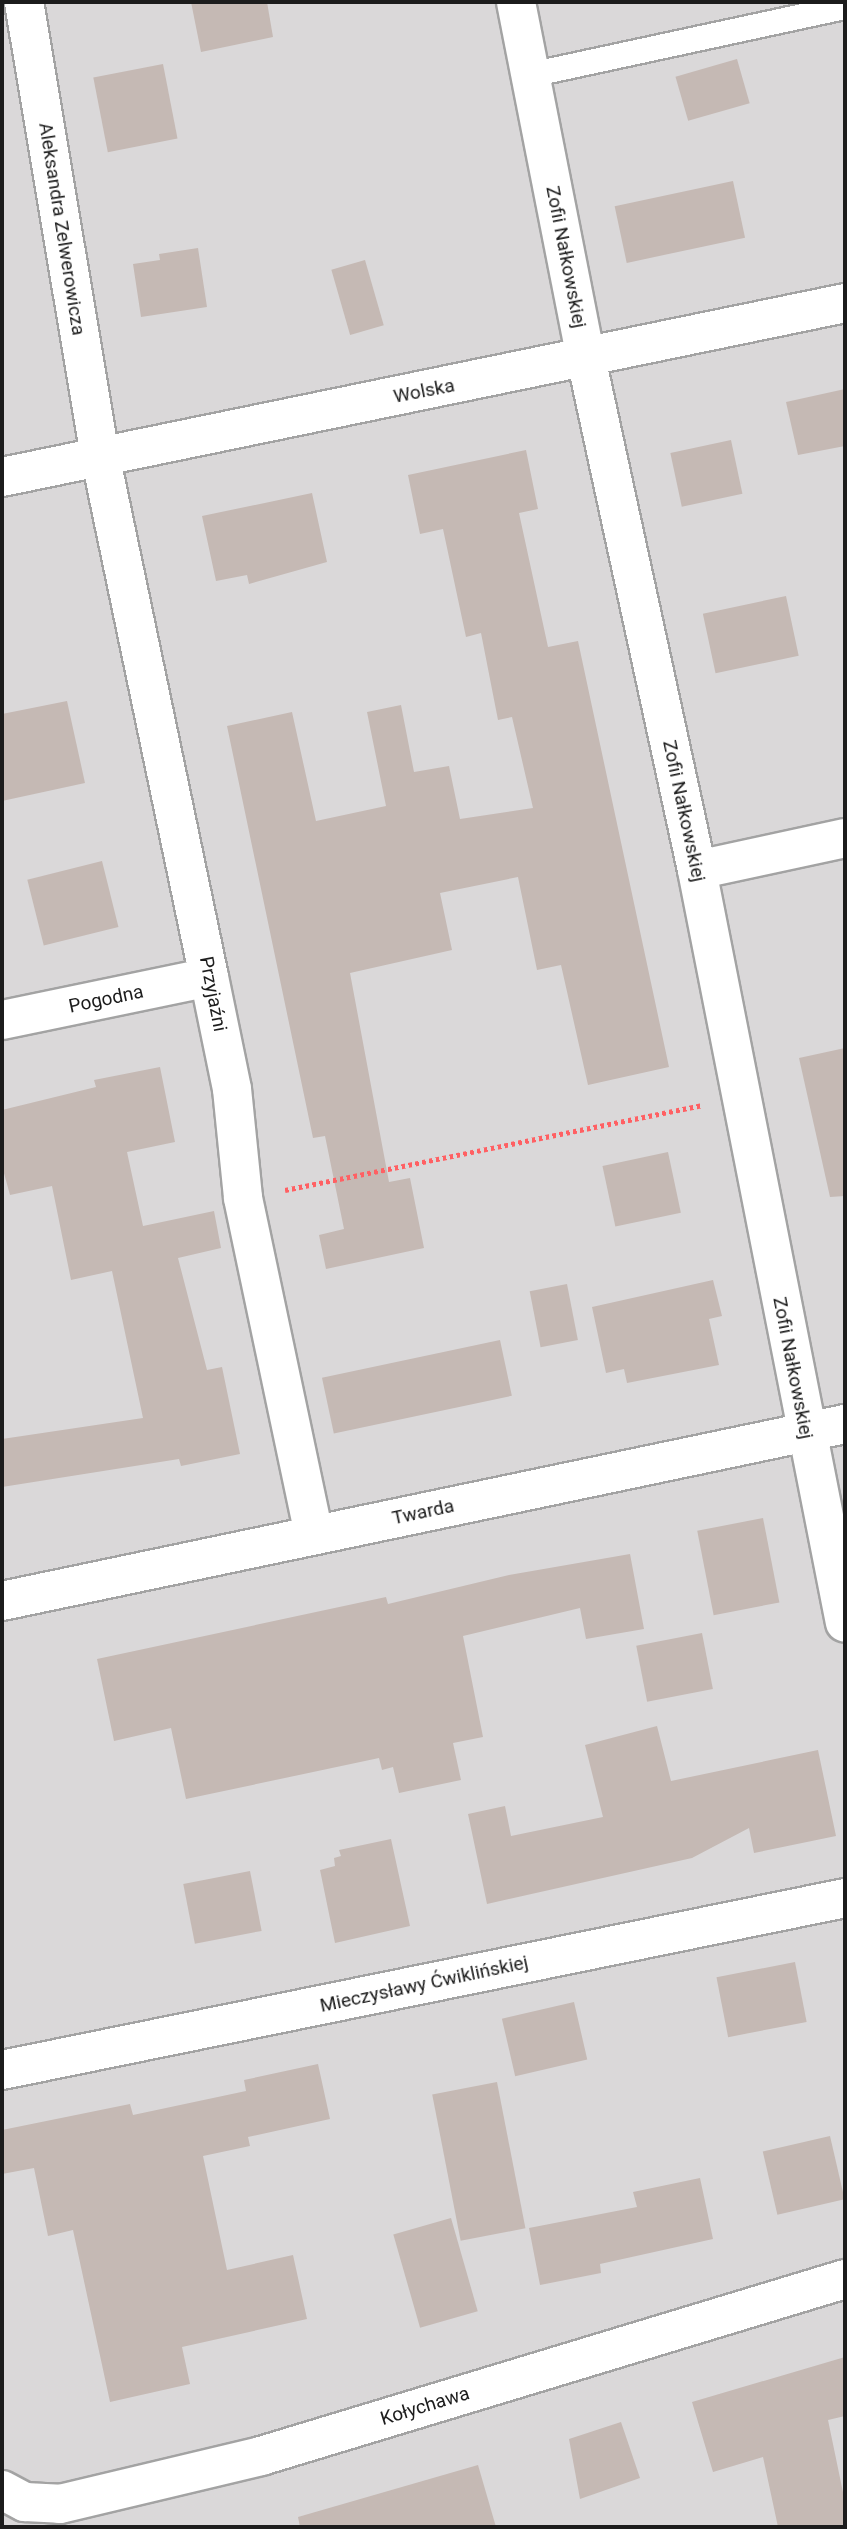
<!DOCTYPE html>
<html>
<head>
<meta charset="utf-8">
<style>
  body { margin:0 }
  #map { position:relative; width:847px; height:2529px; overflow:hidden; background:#eee8e0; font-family:Roboto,sans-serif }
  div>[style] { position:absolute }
  .residential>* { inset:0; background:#dad8d9; transform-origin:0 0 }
  .building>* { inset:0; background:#c5b9b4; transform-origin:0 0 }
  .path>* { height:4.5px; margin-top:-2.25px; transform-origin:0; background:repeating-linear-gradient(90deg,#ff6063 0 3.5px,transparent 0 7px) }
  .roads { filter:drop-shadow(2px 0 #a3a3a3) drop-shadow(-2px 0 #a3a3a3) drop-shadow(0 2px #a3a3a3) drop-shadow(0 -2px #a3a3a3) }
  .service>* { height:24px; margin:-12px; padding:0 12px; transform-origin:12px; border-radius:12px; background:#fff }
  .minor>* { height:38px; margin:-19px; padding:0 19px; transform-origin:19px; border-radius:19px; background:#fff }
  span { translate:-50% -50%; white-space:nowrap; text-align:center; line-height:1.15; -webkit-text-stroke:5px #fff; paint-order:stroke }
  .street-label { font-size:19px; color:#1c1c1c }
  .frame { position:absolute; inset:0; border:4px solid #1c1c1c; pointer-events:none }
</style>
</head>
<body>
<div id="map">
  <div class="residential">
    <div style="left:2px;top:2px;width:843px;height:2525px"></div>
  </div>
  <div class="building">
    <div style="clip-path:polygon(191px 2px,267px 2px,273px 37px,201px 52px)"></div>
    <div style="left:737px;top:59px;width:46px;height:64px;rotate:74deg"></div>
    <div style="left:163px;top:64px;width:76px;height:71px;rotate:79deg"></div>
    <div style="left:733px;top:181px;width:58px;height:121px;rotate:78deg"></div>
    <div style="clip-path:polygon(198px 248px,207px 307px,141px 317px,133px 264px,160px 260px,159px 254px)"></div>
    <div style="left:365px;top:260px;width:68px;height:35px;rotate:74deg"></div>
    <div style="clip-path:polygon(845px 389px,845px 446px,798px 455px,786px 402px)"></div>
    <div style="left:731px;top:440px;width:55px;height:62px;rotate:78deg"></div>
    <div style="clip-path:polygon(526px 450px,538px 509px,519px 513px,548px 647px,578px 641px,669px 1067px,588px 1085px,561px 965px,537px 970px,518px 877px,440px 893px,452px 950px,350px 973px,389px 1182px,410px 1178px,424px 1248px,326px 1269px,319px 1235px,344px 1229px,325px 1136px,313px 1138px,227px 726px,292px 712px,316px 821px,386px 806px,367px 712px,401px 705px,414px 772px,449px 766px,460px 819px,533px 808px,512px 717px,498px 720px,481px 633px,466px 637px,443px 529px,420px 534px,408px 475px)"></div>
    <div style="clip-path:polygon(312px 493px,327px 562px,249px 584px,247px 575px,216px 581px,202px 516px)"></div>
    <div style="left:786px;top:596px;width:61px;height:85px;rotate:78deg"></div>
    <div style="clip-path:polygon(67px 701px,85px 783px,2px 801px,2px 714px)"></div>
    <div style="left:102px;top:861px;width:68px;height:77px;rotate:76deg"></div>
    <div style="clip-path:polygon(845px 1048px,845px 1196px,830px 1197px,799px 1058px)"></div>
    <div style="clip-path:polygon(160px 1067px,175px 1142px,127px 1152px,143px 1226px,214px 1211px,221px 1248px,178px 1258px,207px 1370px,222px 1367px,240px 1454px,181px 1466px,179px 1459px,2px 1487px,2px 1439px,143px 1418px,112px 1271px,71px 1280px,52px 1186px,10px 1195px,2px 1166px,2px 1110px,96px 1087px,94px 1080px)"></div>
    <div style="left:668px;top:1152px;width:62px;height:67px;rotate:78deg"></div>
    <div style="clip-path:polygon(713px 1280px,722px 1316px,709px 1319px,719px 1365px,627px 1383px,624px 1369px,606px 1373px,592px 1307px)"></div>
    <div style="left:567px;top:1284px;width:57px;height:38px;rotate:79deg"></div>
    <div style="left:500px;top:1340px;width:57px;height:182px;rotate:78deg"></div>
    <div style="left:763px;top:1518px;width:86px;height:67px;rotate:79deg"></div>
    <div style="clip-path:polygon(630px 1554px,644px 1629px,586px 1639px,580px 1608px,463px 1636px,483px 1737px,453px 1743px,461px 1780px,399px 1793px,393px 1767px,382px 1770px,379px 1758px,186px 1799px,171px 1728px,114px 1741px,97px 1659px,386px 1597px,388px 1604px,509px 1575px)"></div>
    <div style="left:702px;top:1633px;width:57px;height:67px;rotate:79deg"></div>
    <div style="clip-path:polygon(657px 1726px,671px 1781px,818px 1750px,836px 1836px,754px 1853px,749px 1828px,692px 1858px,487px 1904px,468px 1814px,505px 1806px,511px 1836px,603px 1817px,585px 1745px)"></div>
    <div style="clip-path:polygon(391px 1839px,410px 1926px,335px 1943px,320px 1870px,335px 1866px,334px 1858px,341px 1856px,339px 1850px)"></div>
    <div style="left:250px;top:1871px;width:61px;height:68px;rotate:79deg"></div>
    <div style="left:795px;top:1962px;width:61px;height:80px;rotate:79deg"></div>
    <div style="left:574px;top:2002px;width:59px;height:74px;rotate:77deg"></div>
    <div style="clip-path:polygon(318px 2064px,330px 2119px,248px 2137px,250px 2146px,203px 2156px,227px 2270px,293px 2255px,307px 2319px,182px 2347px,190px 2384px,110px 2402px,73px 2230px,48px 2236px,34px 2168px,2px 2174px,2px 2130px,130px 2104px,133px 2115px,246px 2091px,244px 2080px)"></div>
    <div style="left:497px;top:2082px;width:149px;height:66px;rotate:79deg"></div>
    <div style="left:830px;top:2136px;width:65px;height:69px;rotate:77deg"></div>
    <div style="clip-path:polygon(700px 2178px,713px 2239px,600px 2264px,601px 2273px,540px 2285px,529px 2228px,637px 2207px,633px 2192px)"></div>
    <div style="left:451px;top:2218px;width:97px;height:60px;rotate:74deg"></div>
    <div style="clip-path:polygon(845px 2357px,845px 2416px,828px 2420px,845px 2502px,845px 2527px,778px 2527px,763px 2457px,713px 2472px,692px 2402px)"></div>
    <div style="clip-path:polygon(621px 2422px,640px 2478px,580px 2499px,569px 2439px)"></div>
    <div style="clip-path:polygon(478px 2465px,496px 2527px,300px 2527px,298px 2517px)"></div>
  </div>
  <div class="path">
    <div style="left:285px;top:1190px;width:425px;rotate:-11.5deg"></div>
  </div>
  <div class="roads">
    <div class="service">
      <div style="left:530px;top:75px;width:322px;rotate:-12.2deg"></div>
    </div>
    <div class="minor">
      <div style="left:24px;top:2px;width:459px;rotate:80.5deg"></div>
      <div style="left:100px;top:455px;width:533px;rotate:78.21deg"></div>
      <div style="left:209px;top:977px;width:114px;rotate:78.4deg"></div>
      <div style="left:232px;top:1089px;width:110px;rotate:84.2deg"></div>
      <div style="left:243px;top:1198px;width:344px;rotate:78.1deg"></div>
      <div style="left:516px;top:2px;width:363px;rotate:78.9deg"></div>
      <div style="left:586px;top:358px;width:524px;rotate:77.77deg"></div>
      <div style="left:697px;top:870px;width:767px;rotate:78.88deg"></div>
      <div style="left:2px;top:477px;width:861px;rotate:-11.66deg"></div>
      <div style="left:697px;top:870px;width:151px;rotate:-12.2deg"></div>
      <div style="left:2px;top:1020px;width:211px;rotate:-11.7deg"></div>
      <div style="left:2px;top:1601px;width:861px;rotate:-11.86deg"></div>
      <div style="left:2px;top:2070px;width:860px;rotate:-11.53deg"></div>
      <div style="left:2px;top:2490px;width:26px;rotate:28deg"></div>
      <div style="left:25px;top:2502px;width:35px;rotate:3deg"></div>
      <div style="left:60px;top:2504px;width:207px;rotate:-13.4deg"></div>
      <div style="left:261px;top:2456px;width:610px;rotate:-16.86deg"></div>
    </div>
  </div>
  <div class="street-label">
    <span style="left:62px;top:229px;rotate:81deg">Aleksandra Zelwerowicza</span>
    <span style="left:566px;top:257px;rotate:79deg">Zofii Nałkowskiej</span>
    <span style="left:424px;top:391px;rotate:-11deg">Wolska</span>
    <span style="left:684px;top:811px;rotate:78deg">Zofii Nałkowskiej</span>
    <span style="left:213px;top:994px;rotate:79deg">Przyjaźni</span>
    <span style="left:106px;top:999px;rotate:-12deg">Pogodna</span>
    <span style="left:793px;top:1368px;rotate:79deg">Zofii Nałkowskiej</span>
    <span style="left:423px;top:1512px;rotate:-12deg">Twarda</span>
    <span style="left:424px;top:1984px;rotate:-12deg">Mieczysławy Ćwiklińskiej</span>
    <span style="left:425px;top:2406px;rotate:-17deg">Kołychawa</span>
  </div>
  <div class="frame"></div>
</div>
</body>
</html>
